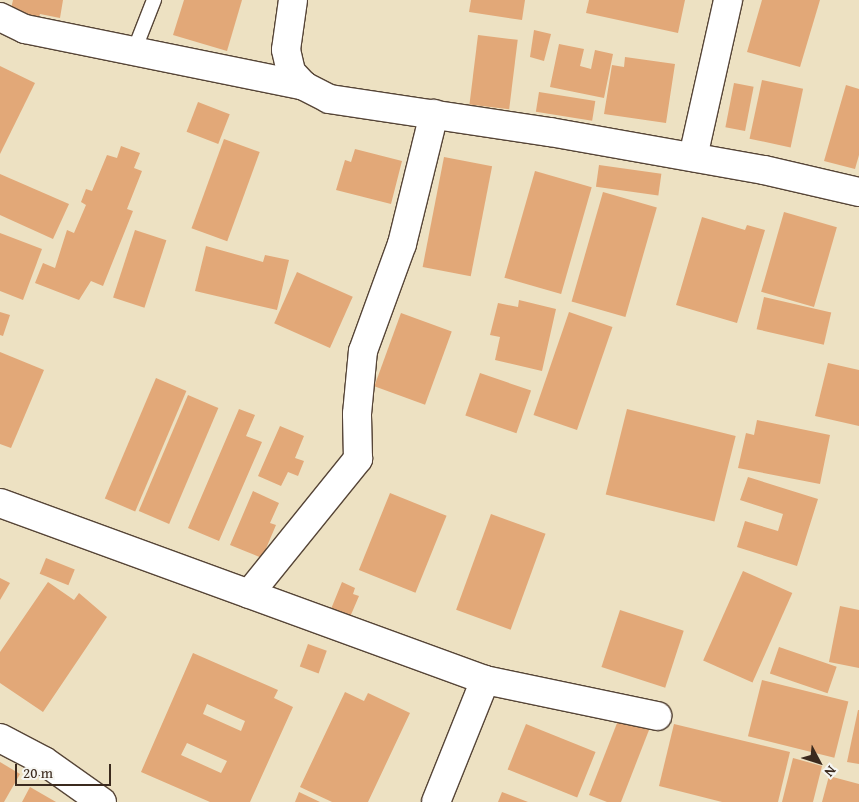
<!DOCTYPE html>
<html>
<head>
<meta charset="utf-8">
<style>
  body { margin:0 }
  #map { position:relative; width:859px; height:802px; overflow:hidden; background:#ede1c2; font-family:"Gentium Book Plus",serif }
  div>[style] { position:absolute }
  .building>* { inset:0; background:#e2a878; transform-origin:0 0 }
  .roads { filter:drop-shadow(1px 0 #564537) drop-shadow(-1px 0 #564537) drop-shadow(0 1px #564537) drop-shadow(0 -1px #564537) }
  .lane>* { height:14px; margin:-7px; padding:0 7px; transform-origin:7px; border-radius:7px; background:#fff }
  .street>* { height:28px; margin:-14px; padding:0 14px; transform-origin:14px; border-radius:14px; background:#fff }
  .secondary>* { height:28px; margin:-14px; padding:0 14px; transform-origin:14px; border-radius:14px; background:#fff }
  span { translate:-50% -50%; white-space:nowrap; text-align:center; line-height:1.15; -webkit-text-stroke:5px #f6f6f2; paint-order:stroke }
  .north { position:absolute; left:794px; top:737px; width:50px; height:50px; -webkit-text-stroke:4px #f6f6f2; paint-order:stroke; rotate:130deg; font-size:14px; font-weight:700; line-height:20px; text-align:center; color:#3b2a1e }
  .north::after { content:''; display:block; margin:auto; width:18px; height:22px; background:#3b2a1e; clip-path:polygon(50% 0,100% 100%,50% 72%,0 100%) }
  .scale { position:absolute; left:15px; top:764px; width:96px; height:22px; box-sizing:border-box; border:2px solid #3b2a1e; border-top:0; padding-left:6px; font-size:15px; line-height:18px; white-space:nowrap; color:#3b2a1e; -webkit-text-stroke:4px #f6f6f2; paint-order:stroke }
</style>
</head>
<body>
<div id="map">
  <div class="building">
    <div style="clip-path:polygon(13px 0,63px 0,60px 18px,40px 14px,38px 20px,11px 9px)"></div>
    <div style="clip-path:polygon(184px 0,242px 0,227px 51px,173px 35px)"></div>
    <div style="clip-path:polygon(471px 0,525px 0,522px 20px,469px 12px)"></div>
    <div style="clip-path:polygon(589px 0,685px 0,678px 33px,586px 13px)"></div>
    <div style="clip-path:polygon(762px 0,820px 0,800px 67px,747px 52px)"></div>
    <div style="clip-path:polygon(534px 30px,551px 34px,544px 61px,530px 57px)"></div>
    <div style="left:478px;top:35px;width:40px;height:70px;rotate:7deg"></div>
    <div style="clip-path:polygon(559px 44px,584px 49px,580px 66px,591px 69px,595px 50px,613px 54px,604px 98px,550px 87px)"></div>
    <div style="clip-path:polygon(625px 57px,675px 64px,666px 123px,604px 114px,612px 65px,624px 67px)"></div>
    <div style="clip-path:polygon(0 66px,35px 83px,0 154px)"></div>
    <div style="left:762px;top:80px;width:42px;height:60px;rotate:12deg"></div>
    <div style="left:734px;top:83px;width:20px;height:45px;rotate:11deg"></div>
    <div style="clip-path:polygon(846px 85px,859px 89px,859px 155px,855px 169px,824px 161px)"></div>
    <div style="left:539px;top:92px;width:57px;height:20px;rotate:9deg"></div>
    <div style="left:198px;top:102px;width:34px;height:32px;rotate:21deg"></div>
    <div style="left:224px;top:139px;width:38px;height:95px;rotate:20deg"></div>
    <div style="clip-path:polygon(121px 146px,140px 153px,134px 168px,142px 171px,127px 209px,133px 211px,103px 286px,91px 281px,79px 300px,35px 283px,43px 263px,55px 268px,67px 230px,74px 233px,86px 205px,81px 202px,86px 189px,92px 191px,107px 155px,117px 158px)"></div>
    <div style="clip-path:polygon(355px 149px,402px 161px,391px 204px,336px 190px,345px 160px,351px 162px)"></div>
    <div style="left:444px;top:157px;width:49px;height:112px;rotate:11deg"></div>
    <div style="left:599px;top:165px;width:63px;height:22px;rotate:8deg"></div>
    <div style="left:535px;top:171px;width:59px;height:111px;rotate:16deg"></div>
    <div style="clip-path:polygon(0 174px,69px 204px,53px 239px,0 215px)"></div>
    <div style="left:603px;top:192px;width:56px;height:114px;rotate:16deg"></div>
    <div style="left:784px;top:212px;width:55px;height:83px;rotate:16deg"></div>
    <div style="clip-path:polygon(702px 217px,745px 230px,747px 225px,765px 230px,737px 323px,676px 305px)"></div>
    <div style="left:135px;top:230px;width:33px;height:71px;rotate:18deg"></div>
    <div style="clip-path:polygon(0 233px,42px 249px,23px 300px,0 291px)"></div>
    <div style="clip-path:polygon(206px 246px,263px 262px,265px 255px,289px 260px,277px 310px,195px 291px)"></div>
    <div style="left:297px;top:272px;width:61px;height:56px;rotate:24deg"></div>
    <div style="left:764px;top:297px;width:69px;height:33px;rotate:13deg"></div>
    <div style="clip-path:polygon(519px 300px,556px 309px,542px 371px,495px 360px,500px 337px,490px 335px,498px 303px,518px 307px)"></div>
    <div style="clip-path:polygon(0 312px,10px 315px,3px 336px,0 335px)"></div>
    <div style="left:569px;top:312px;width:46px;height:109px;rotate:19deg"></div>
    <div style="left:401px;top:313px;width:54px;height:78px;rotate:20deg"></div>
    <div style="clip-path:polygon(0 352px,44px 370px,11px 448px,0 444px)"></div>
    <div style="clip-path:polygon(828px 363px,859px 370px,859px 426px,815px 416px)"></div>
    <div style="left:480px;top:373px;width:54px;height:45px;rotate:19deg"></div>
    <div style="left:156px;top:378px;width:33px;height:131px;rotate:23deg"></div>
    <div style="left:188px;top:395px;width:33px;height:126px;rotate:23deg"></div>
    <div style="clip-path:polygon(239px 409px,255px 415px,246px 436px,262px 442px,219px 541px,188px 528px)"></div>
    <div style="left:627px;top:409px;width:112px;height:88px;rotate:14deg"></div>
    <div style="clip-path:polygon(757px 420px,830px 435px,820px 484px,738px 468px,746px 433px,754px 435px)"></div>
    <div style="clip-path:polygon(280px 426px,304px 436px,295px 458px,304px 461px,298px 476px,288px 472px,281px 486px,258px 476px)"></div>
    <div style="clip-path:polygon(748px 477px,818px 499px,797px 566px,737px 547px,745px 521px,778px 531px,783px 514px,740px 500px)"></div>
    <div style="clip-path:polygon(253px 491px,279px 503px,270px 523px,276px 525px,262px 558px,230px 545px)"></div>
    <div style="left:390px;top:493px;width:61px;height:83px;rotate:22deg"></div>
    <div style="left:491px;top:514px;width:58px;height:102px;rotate:20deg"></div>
    <div style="left:46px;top:558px;width:31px;height:17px;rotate:22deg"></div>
    <div style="left:743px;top:571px;width:54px;height:98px;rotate:24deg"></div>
    <div style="clip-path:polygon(0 578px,10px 583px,0 600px)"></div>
    <div style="clip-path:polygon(48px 582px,74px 600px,79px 593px,107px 617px,43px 712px,0 683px,0 652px)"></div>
    <div style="clip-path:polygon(342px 582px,355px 588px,353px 594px,359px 596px,350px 617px,331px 609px)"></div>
    <div style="clip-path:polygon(840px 606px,859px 610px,859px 668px,829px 662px)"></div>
    <div style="left:620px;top:610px;width:67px;height:60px;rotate:18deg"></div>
    <div style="left:308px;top:644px;width:20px;height:24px;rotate:20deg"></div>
    <div style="left:779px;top:647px;width:61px;height:28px;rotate:19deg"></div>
    <div style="clip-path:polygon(evenodd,193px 653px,278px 690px,274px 698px,293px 707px,250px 802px,210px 802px,141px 772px,193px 653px,207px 704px,245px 721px,241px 731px,203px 714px,207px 704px,193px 653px,187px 743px,227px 761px,221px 773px,181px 755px,187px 743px)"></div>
    <div style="left:762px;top:680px;width:89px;height:58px;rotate:14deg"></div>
    <div style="clip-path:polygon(345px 692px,364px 701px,368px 693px,410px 713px,368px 802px,332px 802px,300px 787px)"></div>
    <div style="clip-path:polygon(858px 710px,859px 710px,859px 764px,847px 762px)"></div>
    <div style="clip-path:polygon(619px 718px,649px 730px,621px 802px,607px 802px,589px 795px)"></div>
    <div style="left:526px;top:724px;width:75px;height:49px;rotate:22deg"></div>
    <div style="clip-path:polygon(674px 724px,790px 752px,778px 802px,722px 802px,659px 786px)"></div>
    <div style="clip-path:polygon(793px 758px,822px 766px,813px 802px,782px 802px)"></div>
    <div style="clip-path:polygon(0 762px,20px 774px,4px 802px,0 802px)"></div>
    <div style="clip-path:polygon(829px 776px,859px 784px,859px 802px,822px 802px)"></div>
    <div style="clip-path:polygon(30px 787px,56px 802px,22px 802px)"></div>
    <div style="clip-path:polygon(299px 792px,320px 802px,295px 802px)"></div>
    <div style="clip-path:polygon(502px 792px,528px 802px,498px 802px)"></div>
  </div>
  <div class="roads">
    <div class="lane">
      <div style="left:134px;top:51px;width:55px;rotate:-68.6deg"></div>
    </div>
    <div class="street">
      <div style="left:0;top:17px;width:28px;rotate:26deg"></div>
      <div style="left:25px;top:29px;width:285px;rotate:11.5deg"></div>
      <div style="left:693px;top:157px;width:161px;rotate:-77.4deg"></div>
      <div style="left:0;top:503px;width:516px;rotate:20.05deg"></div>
      <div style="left:485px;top:680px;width:131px;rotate:111.9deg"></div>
      <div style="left:249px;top:594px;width:174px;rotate:-51.1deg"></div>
      <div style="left:358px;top:459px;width:45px;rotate:-91.3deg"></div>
      <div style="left:357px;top:414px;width:63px;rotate:-84.6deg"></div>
      <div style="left:363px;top:351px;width:114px;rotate:-70deg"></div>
      <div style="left:402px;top:244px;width:134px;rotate:-76.2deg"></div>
      <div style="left:485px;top:680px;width:176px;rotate:11.8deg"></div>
      <div style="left:0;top:738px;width:50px;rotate:27.6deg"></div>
      <div style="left:44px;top:761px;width:71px;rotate:35.3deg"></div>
    </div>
    <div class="secondary">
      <div style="left:293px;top:0;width:50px;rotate:98deg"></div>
      <div style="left:286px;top:50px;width:23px;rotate:77deg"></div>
      <div style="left:291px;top:72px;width:19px;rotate:47deg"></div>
      <div style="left:304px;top:86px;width:28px;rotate:27deg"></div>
      <div style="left:329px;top:99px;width:223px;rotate:8.5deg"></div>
      <div style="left:550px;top:132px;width:217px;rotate:10.1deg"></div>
      <div style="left:764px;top:170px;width:98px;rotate:13deg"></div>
    </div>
  </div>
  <div class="north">N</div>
  <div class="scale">20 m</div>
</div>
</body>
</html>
